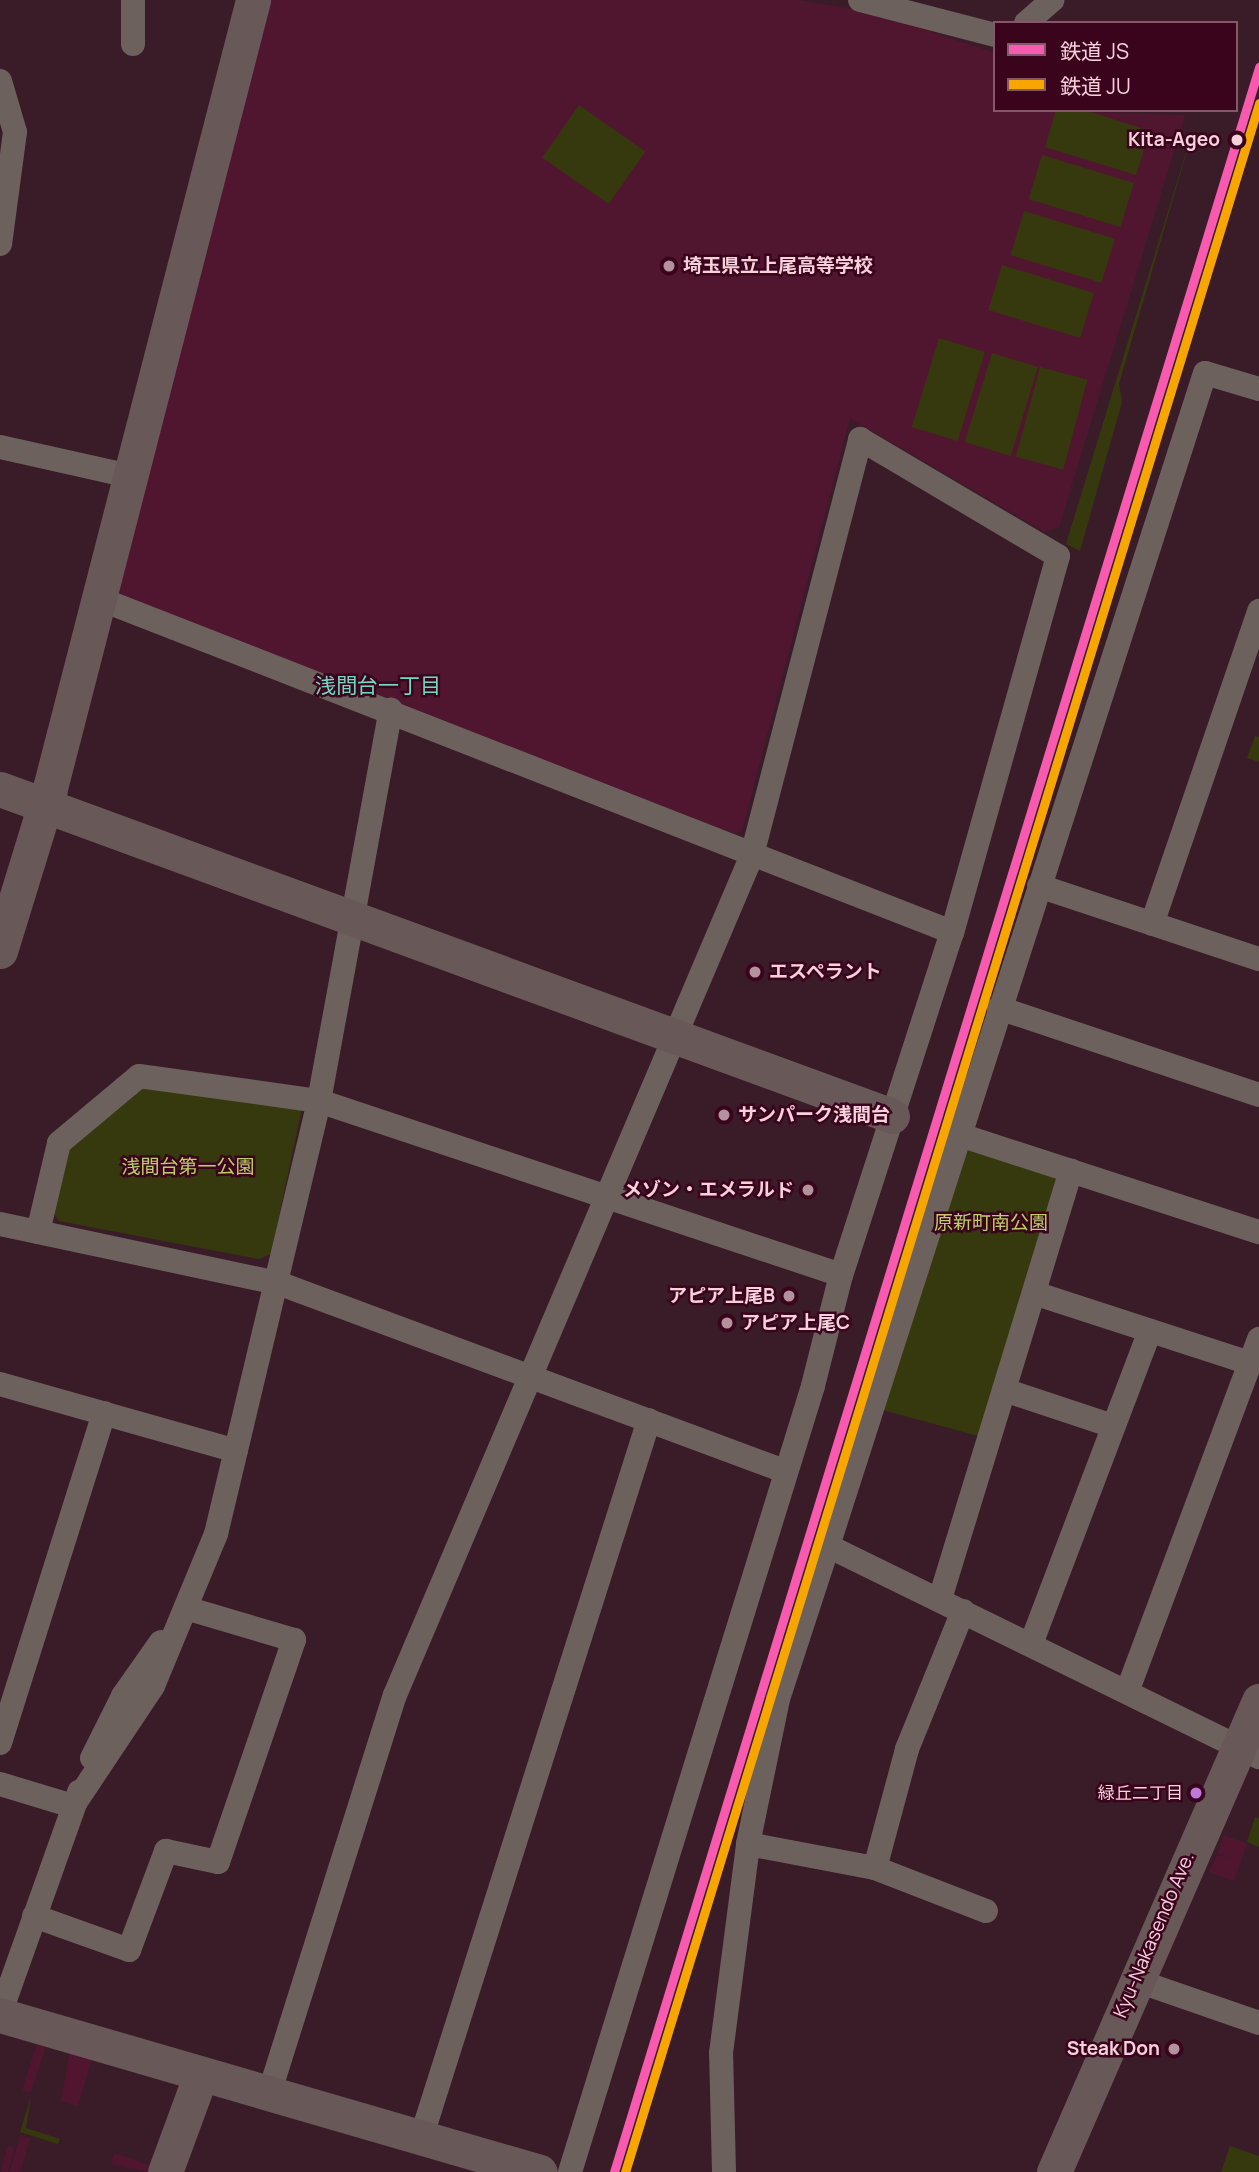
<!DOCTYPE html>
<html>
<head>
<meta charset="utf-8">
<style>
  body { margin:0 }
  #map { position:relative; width:1259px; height:2172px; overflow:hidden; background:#3a1c29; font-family:Manrope,"Noto Sans JP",sans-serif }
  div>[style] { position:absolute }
  .built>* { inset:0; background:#51162f; transform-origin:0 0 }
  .green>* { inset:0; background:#36390e; transform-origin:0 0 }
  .street>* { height:24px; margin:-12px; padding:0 12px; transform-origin:12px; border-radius:12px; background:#6d615e }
  .secondary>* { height:35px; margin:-17.5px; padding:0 17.5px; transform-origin:17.5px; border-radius:17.5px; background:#695858 }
  .rail-1>* { height:9px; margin:-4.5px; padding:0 4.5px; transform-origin:4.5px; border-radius:4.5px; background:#f75aaf }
  .rail-2>* { height:9px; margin:-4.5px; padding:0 4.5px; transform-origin:4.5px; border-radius:4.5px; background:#f7a600 }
  .dots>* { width:19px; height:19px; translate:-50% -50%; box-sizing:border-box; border:4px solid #3b041d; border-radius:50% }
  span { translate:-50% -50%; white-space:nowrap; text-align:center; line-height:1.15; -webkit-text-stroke:5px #3b041d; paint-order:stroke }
  .bus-label { font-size:17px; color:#f6d1dc }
  .right { translate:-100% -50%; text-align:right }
  .stop-label { font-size:19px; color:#f6d1dc; font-weight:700 }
  .poi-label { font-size:19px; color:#f6d1dc; font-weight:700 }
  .left { translate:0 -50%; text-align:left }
  .park-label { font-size:19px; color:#bbcf68 }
  .street-label { font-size:19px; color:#f6d1dc }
  .neighbourhood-label { font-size:21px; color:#73d7c3 }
  .legend { position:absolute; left:993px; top:21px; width:245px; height:91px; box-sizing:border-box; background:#3b041d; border:2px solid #865669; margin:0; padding:9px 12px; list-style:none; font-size:21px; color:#f6d1dc }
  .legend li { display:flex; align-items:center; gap:14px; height:35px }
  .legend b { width:35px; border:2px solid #865669 }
</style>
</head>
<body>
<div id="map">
  <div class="built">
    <div style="clip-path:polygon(266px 0,798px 0,871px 12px,995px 53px,995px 110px,1185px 115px,1059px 527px,1045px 532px,850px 418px,742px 831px,735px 834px,123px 597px,118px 586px)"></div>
    <div style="clip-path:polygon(1224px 1835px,1247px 1844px,1234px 1881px,1209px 1872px,1217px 1855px,1231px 1859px,1217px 1853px)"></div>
    <div style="left:37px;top:2044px;width:9px;height:48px;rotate:18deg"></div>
    <div style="clip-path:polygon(70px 2051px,92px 2058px,78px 2106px,61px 2101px)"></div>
    <div style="clip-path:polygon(20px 2135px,30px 2138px,20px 2172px,10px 2172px)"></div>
    <div style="left:8px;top:2146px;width:7px;height:27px;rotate:16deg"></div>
    <div style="clip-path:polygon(114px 2153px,151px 2166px,149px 2172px,111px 2164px)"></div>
  </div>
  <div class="green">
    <div style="left:579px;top:105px;width:81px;height:64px;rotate:35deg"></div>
    <div style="clip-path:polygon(1056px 110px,1084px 110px,1150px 131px,1136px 175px,1045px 147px)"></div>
    <div style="clip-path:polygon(1199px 110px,1119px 384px,1122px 402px,1080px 551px,1066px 544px)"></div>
    <div style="left:1042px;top:155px;width:96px;height:46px;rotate:17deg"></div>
    <div style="left:1024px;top:211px;width:95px;height:46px;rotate:17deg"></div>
    <div style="left:1002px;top:265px;width:96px;height:47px;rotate:17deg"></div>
    <div style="left:939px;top:338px;width:48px;height:93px;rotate:17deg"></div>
    <div style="left:992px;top:353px;width:48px;height:93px;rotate:17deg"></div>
    <div style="left:1040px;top:367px;width:49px;height:93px;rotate:15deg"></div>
    <div style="clip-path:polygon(1255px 736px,1259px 737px,1259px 762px,1247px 758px)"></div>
    <div style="clip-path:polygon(143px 1081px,302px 1108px,271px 1254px,259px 1259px,59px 1221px,49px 1206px,64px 1146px)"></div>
    <div style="clip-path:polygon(971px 1147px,1052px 1174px,1057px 1182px,978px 1436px,883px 1410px,959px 1153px)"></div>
    <div style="clip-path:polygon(1255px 1817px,1259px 1818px,1259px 1847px,1247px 1842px)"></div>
    <div style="clip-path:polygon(31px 2096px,26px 2128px,60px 2139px,58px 2144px,20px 2132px)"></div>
    <div style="clip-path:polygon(1230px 2146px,1259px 2156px,1259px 2172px,1221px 2172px)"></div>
  </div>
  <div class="street">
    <div style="left:860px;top:0;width:139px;rotate:14.5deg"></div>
    <div style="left:1026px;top:23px;width:35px;rotate:-41deg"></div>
    <div style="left:133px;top:44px;width:44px;rotate:-90deg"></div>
    <div style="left:0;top:81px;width:53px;rotate:73.6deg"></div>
    <div style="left:15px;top:132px;width:113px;rotate:97.6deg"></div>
    <div style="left:1259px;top:389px;width:56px;rotate:-163.5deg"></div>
    <div style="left:1205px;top:373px;width:1232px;rotate:107.82deg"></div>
    <div style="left:828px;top:1546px;width:480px;rotate:26.1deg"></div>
    <div style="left:0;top:447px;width:133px;rotate:12.6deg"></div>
    <div style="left:100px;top:599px;width:915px;rotate:21.35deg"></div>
    <div style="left:1039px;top:886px;width:232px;rotate:18.4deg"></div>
    <div style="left:1152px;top:924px;width:331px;rotate:-71.1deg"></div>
    <div style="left:999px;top:1008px;width:274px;rotate:18.5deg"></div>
    <div style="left:957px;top:1134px;width:318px;rotate:18deg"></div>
    <div style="left:0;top:1224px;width:284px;rotate:12deg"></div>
    <div style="left:278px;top:1283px;width:540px;rotate:20.38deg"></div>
    <div style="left:38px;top:1232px;width:91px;rotate:-76.7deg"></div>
    <div style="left:59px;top:1143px;width:104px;rotate:-39.9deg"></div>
    <div style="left:139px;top:1076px;width:182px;rotate:7.9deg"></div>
    <div style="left:319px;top:1101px;width:550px;rotate:18.43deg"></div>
    <div style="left:1034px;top:1293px;width:227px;rotate:18deg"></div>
    <div style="left:0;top:1384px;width:245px;rotate:15.8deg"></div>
    <div style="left:1004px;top:1390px;width:115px;rotate:18.3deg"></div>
    <div style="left:940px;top:1599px;width:448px;rotate:-73deg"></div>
    <div style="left:1031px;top:1644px;width:335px;rotate:-69.2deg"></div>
    <div style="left:1127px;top:1692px;width:377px;rotate:-69.5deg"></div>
    <div style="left:0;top:1743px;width:346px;rotate:-72.5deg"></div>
    <div style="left:92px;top:1758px;width:69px;rotate:-63.4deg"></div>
    <div style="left:123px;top:1696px;width:66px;rotate:-54.9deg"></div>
    <div style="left:0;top:1784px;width:76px;rotate:16.8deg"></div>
    <div style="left:73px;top:1806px;width:144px;rotate:-56.3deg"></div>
    <div style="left:153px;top:1686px;width:165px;rotate:-67.5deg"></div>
    <div style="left:216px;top:1534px;width:445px;rotate:-76.6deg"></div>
    <div style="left:319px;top:1101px;width:398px;rotate:-79.6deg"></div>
    <div style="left:748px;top:1844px;width:148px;rotate:-78.3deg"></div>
    <div style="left:778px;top:1699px;width:161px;rotate:-71.9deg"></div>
    <div style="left:875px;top:1868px;width:123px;rotate:-74.9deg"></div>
    <div style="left:907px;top:1749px;width:149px;rotate:-67.9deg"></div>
    <div style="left:34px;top:1916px;width:101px;rotate:19.7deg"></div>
    <div style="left:129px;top:1950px;width:106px;rotate:-69.5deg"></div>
    <div style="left:166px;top:1851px;width:53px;rotate:11.9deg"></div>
    <div style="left:218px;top:1862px;width:235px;rotate:-71.1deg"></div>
    <div style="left:294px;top:1640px;width:113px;rotate:-163.5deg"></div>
    <div style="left:1135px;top:1980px;width:131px;rotate:19.1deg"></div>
    <div style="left:0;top:2014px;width:236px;rotate:-70.4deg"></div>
    <div style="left:269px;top:2094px;width:418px;rotate:-72.5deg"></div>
    <div style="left:395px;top:1695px;width:913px;rotate:-66.97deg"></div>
    <div style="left:752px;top:855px;width:430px;rotate:-75.4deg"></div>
    <div style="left:860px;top:439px;width:230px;rotate:30.6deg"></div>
    <div style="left:1058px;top:556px;width:391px;rotate:105.7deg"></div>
    <div style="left:952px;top:932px;width:361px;rotate:107.9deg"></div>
    <div style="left:841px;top:1275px;width:114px;rotate:104.2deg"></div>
    <div style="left:813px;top:1386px;width:823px;rotate:107.18deg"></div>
    <div style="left:422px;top:2135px;width:750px;rotate:-72.39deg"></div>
    <div style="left:724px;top:2172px;width:119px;rotate:-91.4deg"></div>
    <div style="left:721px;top:2053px;width:211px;rotate:-82.6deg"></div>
    <div style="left:748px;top:1844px;width:129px;rotate:10.7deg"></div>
    <div style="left:875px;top:1868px;width:119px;rotate:21.2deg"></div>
  </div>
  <div class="secondary">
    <div style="left:0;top:789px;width:950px;rotate:20.13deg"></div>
    <div style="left:0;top:951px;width:170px;rotate:-72.9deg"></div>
    <div style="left:50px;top:788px;width:814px;rotate:-75.55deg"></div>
    <div style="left:0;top:2015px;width:562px;rotate:16.21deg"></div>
    <div style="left:165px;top:2172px;width:104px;rotate:-69.8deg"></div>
    <div style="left:1054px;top:2172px;width:514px;rotate:-66.48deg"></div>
  </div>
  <div class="rail-1">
    <div style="left:614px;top:2172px;width:2202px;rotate:-72.96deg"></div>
  </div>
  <div class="rail-2">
    <div style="left:625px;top:2172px;width:2164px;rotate:-72.96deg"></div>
  </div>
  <div class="dots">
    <div style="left:1237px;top:140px;background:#f6d1dc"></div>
    <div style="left:669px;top:266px;background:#b4929d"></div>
    <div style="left:755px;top:972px;background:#b4929d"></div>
    <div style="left:724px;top:1115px;background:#b4929d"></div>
    <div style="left:808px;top:1190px;background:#b4929d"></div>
    <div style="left:789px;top:1296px;background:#b4929d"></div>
    <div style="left:727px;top:1323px;background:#b4929d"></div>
    <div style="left:1196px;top:1793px;background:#bd7bd9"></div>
    <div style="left:1174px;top:2049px;background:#b4929d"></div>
  </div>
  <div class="bus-label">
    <span class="right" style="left:1183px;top:1793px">緑丘二丁目</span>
  </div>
  <div class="stop-label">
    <span class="right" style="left:1220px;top:140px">Kita-Ageo</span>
  </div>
  <div class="poi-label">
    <span class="left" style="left:683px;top:266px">埼玉県立上尾高等学校</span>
    <span class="left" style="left:769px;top:972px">エスペラント</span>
    <span class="left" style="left:738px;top:1115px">サンパーク浅間台</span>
    <span class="right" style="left:794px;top:1190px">メゾン・エメラルド</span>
    <span class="right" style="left:775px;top:1296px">アピア上尾B</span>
    <span class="left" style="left:741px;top:1323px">アピア上尾C</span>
    <span class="right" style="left:1160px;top:2049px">Steak Don</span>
  </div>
  <div class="park-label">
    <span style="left:188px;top:1167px">浅間台第一公園</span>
    <span style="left:991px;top:1223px">原新町南公園</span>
  </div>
  <div class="street-label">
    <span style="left:1154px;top:1935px;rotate:-67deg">Kyu-Nakasendo Ave.</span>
  </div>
  <div class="neighbourhood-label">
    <span style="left:378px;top:685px">浅間台一丁目</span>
  </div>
  <ul class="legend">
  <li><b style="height:9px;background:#f75aaf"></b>鉄道 JS</li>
  <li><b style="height:9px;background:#f7a600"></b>鉄道 JU</li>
  </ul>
</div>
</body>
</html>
